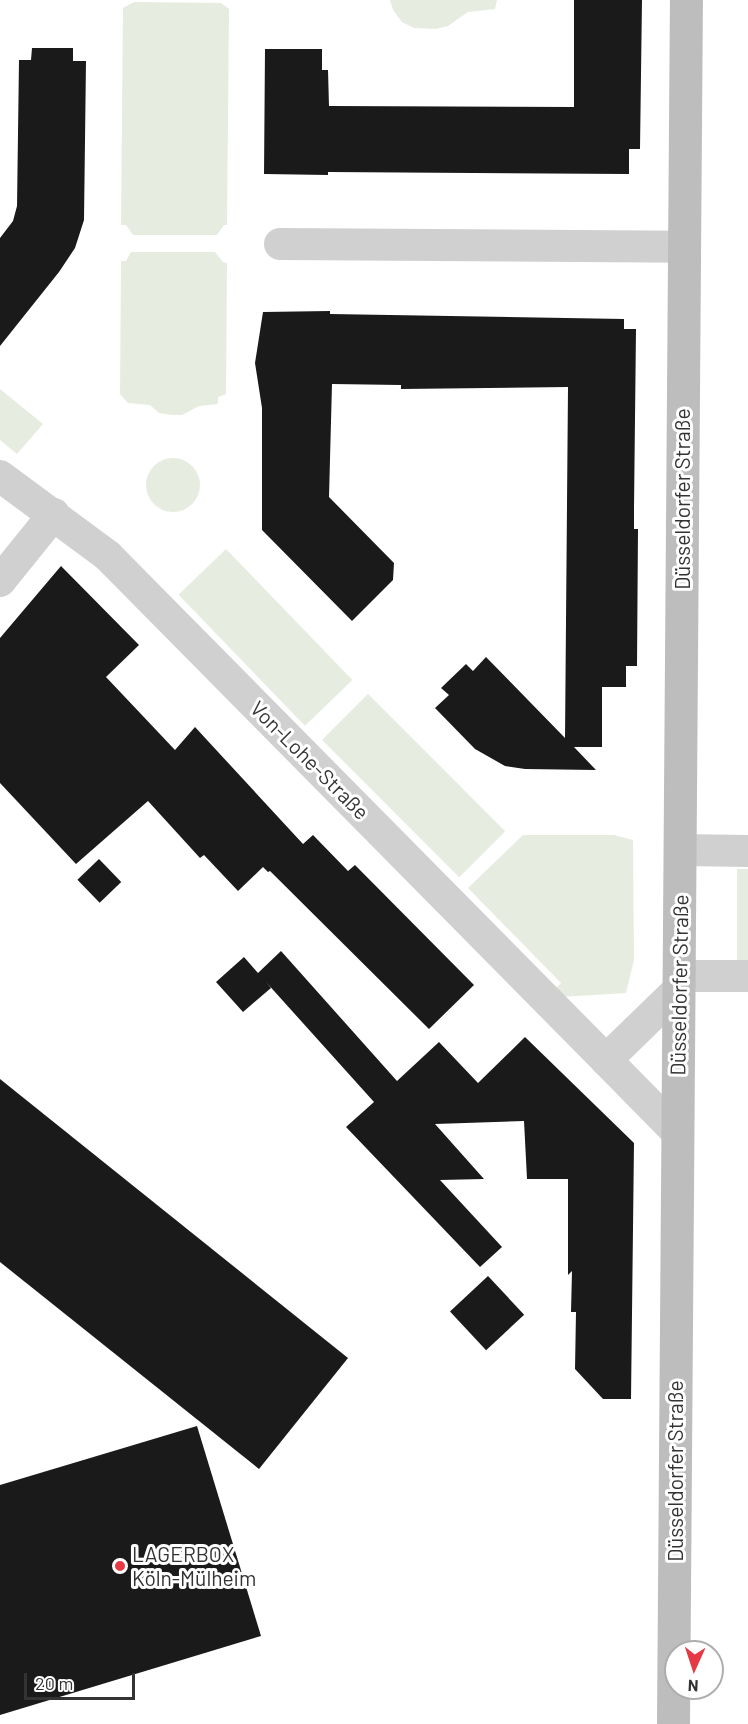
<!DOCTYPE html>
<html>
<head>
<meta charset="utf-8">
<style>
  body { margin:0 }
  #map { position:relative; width:748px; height:1724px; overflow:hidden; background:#fff; font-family:Barlow,sans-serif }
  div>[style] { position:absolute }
  .green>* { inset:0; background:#e6ecdf; transform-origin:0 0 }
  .round { border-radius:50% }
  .building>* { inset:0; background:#1a1a1a; transform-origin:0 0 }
  .street>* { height:32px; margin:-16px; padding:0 16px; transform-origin:16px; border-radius:16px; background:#d0d0d0 }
  .secondary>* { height:33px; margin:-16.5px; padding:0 16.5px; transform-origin:16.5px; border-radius:16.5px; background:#bdbdbd }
  .dots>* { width:16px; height:16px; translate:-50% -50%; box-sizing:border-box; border:3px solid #fff; border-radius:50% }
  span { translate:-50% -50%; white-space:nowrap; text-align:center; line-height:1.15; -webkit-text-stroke:6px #fff; paint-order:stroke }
  .street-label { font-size:21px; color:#333 }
  .poi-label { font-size:21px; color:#333 }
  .left { translate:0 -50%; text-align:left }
  .north { position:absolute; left:664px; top:1640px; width:60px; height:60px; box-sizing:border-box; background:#fff; border:2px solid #adadad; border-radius:50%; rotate:183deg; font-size:16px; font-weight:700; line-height:24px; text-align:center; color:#333 }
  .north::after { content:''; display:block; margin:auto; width:21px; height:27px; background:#e63946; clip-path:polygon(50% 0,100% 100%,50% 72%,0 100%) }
  .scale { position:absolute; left:24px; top:1673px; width:111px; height:27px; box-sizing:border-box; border:3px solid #333; border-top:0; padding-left:8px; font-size:18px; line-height:21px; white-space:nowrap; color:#333; -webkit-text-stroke:4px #fff; paint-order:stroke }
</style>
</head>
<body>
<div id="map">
  <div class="green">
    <div style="clip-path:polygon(390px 0,497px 0,495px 9px,468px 12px,448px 26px,436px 29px,414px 28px,402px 22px,393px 10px)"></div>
    <div style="clip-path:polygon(134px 2px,221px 3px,229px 9px,227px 225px,224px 225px,217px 235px,133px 235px,126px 225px,121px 225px,123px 8px)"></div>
    <div style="clip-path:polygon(131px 252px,215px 252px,223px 262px,227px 263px,226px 394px,218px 397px,218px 404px,199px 406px,182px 415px,171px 415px,159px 413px,150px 405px,128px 403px,120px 394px,121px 261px,126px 261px)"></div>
    <div style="clip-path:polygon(0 389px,43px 424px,17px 454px,0 440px)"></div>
    <div class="round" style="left:146px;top:458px;width:54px;height:54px"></div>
    <div style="left:226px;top:549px;width:182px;height:66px;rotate:46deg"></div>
    <div style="left:368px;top:694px;width:194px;height:65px;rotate:45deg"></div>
    <div style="clip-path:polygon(523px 835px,614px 835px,633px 840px,634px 960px,626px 993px,560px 997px,554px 990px,561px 983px,468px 888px)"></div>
    <div style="left:737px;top:869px;width:11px;height:97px"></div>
  </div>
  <div class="building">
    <div style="clip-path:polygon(574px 0,642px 0,640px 149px,629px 149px,629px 174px,328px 172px,328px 175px,264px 174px,265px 49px,322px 49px,322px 70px,328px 70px,329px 106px,574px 107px)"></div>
    <div style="clip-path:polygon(32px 48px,73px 48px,73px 61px,86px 61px,84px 220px,75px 248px,59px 272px,0 346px,0 238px,13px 221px,17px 206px,19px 60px,31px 60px)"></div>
    <div style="clip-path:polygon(330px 311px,330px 314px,624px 319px,624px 329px,636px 329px,634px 508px,634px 529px,638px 529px,637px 666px,626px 666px,626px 687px,602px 687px,602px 747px,574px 747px,596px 770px,525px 769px,505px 766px,475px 749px,435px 708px,449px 695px,441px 688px,466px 664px,473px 671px,486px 657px,565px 738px,568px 387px,401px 389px,401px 385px,332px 384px,329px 497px,394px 563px,393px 580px,352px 621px,262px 530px,262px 408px,255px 363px,263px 312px)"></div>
    <div style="clip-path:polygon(61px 566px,139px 645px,106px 677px,175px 750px,195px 727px,303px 844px,313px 835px,348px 871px,355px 865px,474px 985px,429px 1029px,270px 871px,268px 872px,263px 867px,238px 891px,204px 855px,200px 858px,148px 801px,76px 864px,0 783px,0 638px)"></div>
    <div style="left:99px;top:859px;width:32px;height:30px;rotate:46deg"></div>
    <div style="clip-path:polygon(281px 951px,397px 1081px,439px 1042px,478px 1083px,525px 1037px,634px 1143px,631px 1399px,603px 1399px,575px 1369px,576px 1312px,571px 1312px,572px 1271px,568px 1275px,568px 1179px,527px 1179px,524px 1121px,435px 1124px,484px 1179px,440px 1180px,502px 1247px,480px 1267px,346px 1127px,374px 1102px,266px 982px,271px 988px,243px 1012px,216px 982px,244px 957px,258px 973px)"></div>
    <div style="clip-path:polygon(0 1079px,348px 1358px,259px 1469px,0 1262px)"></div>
    <div style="left:488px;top:1276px;width:53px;height:52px;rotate:47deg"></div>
    <div style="clip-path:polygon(197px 1426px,261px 1636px,0 1715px,0 1485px)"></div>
  </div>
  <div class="street">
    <div style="left:280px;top:244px;width:404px;rotate:0.4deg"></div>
    <div style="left:0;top:476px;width:134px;rotate:36.5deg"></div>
    <div style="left:108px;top:556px;width:709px;rotate:45.34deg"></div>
    <div style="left:606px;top:1060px;width:102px;rotate:-44.2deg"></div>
    <div style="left:0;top:581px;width:86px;rotate:-51.1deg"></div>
    <div style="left:680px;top:850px;width:68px;rotate:0.8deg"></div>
    <div style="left:679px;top:976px;width:69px"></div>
    <div style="left:606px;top:1060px;width:101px;rotate:45.4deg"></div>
  </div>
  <div class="secondary">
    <div style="left:673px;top:1724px;width:1724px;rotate:-89.57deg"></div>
  </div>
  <div class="dots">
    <div style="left:120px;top:1566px;background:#e63946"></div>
  </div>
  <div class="street-label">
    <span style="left:682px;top:499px;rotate:-90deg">Düsseldorfer Straße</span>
    <span style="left:310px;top:760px;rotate:45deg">Von-Lohe-Straße</span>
    <span style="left:679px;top:985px;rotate:-89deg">Düsseldorfer Straße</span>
    <span style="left:675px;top:1471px;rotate:-90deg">Düsseldorfer Straße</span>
  </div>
  <div class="poi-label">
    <span class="left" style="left:132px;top:1566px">LAGERBOX<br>Köln-Mülheim</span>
  </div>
  <div class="north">N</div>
  <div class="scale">20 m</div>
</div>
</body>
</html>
